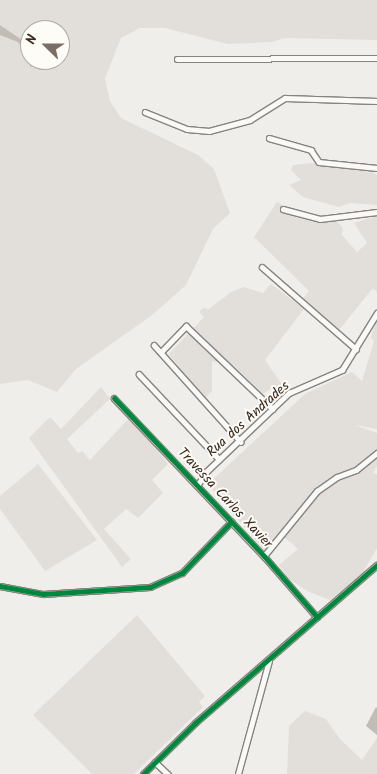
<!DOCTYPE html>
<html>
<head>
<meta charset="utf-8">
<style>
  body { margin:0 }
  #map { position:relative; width:377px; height:774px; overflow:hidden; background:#f0eeeb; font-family:Kalam,sans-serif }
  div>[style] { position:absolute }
  .green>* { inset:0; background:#e2dfda }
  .water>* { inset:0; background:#c2bcb6 }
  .roads { filter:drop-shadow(1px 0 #88837f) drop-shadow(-1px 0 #88837f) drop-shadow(0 1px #88837f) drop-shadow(0 -1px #88837f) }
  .street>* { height:4.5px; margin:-2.25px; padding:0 2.25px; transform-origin:2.25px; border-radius:2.25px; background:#f9f9f7 }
  .cycleway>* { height:5px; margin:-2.5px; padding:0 2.5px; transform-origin:2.5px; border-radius:2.5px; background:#00873e }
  span { translate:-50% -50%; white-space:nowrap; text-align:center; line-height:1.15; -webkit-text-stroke:4px #fdfcf7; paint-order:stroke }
  .street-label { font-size:14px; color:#3b2a1e }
  .north { position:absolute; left:20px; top:20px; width:50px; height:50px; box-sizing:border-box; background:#fdfcf7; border:1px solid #afa8a0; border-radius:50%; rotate:292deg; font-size:14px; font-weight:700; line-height:20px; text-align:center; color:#3b2a1e }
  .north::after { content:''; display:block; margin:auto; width:18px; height:22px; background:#7a6f66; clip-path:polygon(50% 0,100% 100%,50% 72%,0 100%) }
</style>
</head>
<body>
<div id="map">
  <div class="green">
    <div style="clip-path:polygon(evenodd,0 0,377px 0,377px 40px,285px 38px,272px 42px,228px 44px,165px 28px,140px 28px,121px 38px,105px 78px,110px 101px,121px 118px,198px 155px,214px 169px,230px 213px,213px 229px,186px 285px,151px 316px,76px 369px,57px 392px,28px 380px,0 384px,0 0,30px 30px,60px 30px,60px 60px,30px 60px,30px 30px)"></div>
    <div style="clip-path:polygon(313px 163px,369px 171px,377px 175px,377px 205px,350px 203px,339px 207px,303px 197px,289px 185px,301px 180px,291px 170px,293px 165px)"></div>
    <div style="clip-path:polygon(277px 202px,319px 223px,335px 219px,343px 228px,342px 235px,357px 252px,367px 243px,354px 223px,377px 216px,377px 292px,373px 288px,339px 330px,303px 299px,309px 291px,254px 237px)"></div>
    <div style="clip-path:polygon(271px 284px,304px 309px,265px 360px,286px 390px,271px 388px,263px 394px,233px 365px,212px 361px,212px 391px,204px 399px,169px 354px,204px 317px,199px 312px,203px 308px,209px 309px,231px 292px,244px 287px,263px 293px)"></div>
    <div style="clip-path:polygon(377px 317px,377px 429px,355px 425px,377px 433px,377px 466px,373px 473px,377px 474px,377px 548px,361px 576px,330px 600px,307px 591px,288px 578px,279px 565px,298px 549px,284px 537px,269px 556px,208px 484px,305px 394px,352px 372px,362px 381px,374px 341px,371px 338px)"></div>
    <div style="clip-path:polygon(101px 387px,110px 399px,67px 439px,78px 453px,82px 451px,90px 460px,131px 416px,168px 464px,152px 480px,163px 493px,138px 518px,126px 509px,104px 529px,131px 559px,122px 567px,29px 438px,50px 417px,61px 429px)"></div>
    <div style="clip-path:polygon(38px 464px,97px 540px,45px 571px,0 509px,0 496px)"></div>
    <div style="clip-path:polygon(137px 615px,205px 696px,199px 702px,203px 707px,134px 774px,92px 774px,33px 715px)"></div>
    <div style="clip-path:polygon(305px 711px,326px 719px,339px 738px,362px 760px,377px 738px,377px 774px,287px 774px,289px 726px)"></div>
  </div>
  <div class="water">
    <div style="clip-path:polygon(0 25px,25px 42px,27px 54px,33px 63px,31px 68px,22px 47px,18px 42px,0 35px)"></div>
    <div style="clip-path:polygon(376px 707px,377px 708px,377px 735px,366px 726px)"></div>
  </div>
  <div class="roads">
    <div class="street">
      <div style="left:177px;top:59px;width:200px;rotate:-0.3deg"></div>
      <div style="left:145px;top:112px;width:45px;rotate:22deg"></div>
      <div style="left:187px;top:129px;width:22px;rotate:5deg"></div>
      <div style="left:209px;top:131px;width:42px;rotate:-15deg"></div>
      <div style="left:250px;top:120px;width:41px;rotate:-32.2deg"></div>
      <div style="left:285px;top:98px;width:92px;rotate:1.9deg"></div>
      <div style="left:269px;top:138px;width:44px;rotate:15.9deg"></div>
      <div style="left:311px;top:150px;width:14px;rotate:56deg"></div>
      <div style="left:319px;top:162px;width:58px;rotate:5.9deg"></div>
      <div style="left:283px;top:209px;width:38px;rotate:15deg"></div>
      <div style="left:320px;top:219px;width:57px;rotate:-7deg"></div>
      <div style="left:262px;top:267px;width:125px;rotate:41.1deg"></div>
      <div style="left:154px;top:345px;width:130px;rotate:48.1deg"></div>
      <div style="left:161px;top:352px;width:36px;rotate:-46deg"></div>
      <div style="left:186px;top:326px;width:120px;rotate:43.7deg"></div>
      <div style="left:139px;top:374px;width:117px;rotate:46.7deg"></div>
      <div style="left:114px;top:398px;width:218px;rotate:46.5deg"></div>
      <div style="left:264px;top:556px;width:81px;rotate:49deg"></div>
      <div style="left:197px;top:486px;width:17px;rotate:-57deg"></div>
      <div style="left:206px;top:472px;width:115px;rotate:-43.6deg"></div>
      <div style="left:289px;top:393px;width:58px;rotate:-23.5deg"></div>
      <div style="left:342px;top:370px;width:67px;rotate:-58.4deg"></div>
      <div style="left:264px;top:556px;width:84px;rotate:-50.8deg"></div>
      <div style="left:317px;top:491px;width:24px;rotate:-35deg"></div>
      <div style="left:337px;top:477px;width:20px;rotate:-20deg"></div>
      <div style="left:356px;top:470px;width:27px;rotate:-39deg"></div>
      <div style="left:0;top:586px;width:44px;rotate:10.5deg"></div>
      <div style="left:43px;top:594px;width:107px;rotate:-3.7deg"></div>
      <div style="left:150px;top:587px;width:35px;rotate:-24deg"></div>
      <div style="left:182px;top:573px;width:71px;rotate:-46.1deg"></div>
      <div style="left:155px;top:762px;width:18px;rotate:43deg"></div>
      <div style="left:143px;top:774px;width:73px;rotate:-44.4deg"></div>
      <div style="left:195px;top:723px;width:241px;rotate:-41deg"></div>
      <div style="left:238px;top:774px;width:117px;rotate:-74.7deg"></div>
    </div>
  </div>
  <div class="cycleway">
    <div style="left:114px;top:398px;width:218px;rotate:46.5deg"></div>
    <div style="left:264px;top:556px;width:81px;rotate:49deg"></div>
    <div style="left:0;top:586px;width:44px;rotate:10.5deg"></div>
    <div style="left:43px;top:594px;width:107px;rotate:-3.7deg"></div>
    <div style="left:150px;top:587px;width:35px;rotate:-24deg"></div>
    <div style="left:182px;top:573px;width:71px;rotate:-46.1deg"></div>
    <div style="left:143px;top:774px;width:73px;rotate:-44.4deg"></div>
    <div style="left:195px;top:723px;width:241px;rotate:-41deg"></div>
  </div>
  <div class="street-label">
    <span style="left:248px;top:419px;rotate:-42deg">Rua dos Andrades</span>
    <span style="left:225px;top:498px;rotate:47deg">Travessa Carlos Xavier</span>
  </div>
  <div class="north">N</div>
</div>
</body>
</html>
